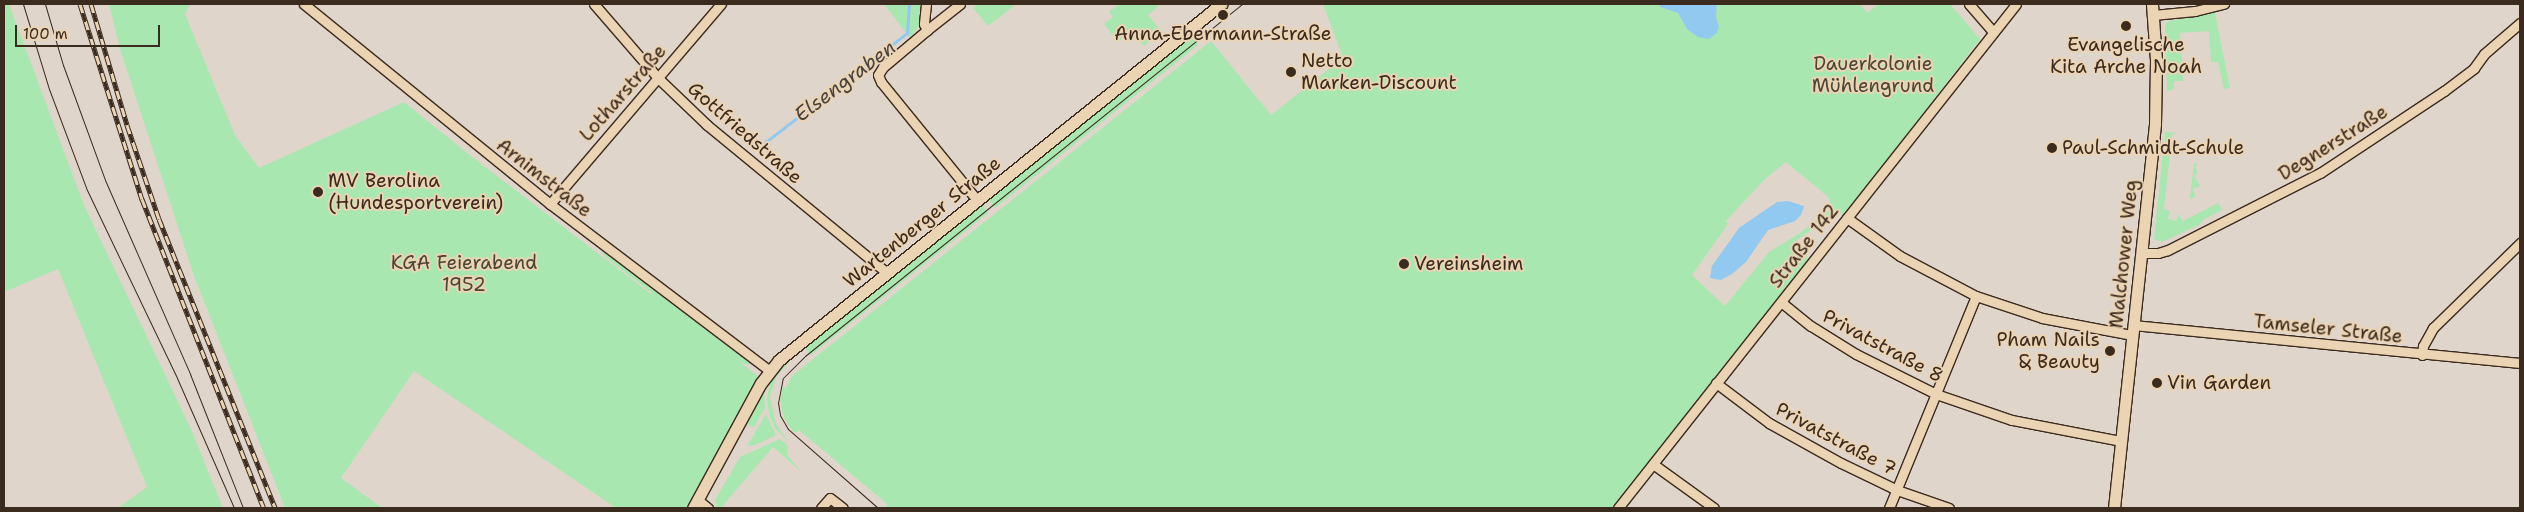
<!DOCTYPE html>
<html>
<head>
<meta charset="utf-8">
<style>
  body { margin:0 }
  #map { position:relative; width:2524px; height:512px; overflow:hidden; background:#e0d5ca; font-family:"Shantell Sans",sans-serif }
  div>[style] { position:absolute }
  .green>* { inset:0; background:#a8e8b0 }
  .water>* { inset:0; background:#91c9f0 }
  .stream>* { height:3px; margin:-1.5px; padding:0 1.5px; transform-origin:1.5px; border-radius:1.5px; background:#91c9f0 }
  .roads { filter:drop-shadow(1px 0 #3b2a1e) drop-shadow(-1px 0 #3b2a1e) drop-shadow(0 1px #3b2a1e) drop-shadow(0 -1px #3b2a1e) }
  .minor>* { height:9px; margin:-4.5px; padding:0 4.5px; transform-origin:4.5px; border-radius:4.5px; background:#ebd4b4 }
  .tertiary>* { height:11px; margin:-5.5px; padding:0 5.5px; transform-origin:5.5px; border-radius:5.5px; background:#ebd4b4 }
  .tram>* { height:1px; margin:-0.5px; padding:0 0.5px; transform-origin:0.5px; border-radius:0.5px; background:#3b2a1e }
  .rail>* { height:5px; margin-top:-2.5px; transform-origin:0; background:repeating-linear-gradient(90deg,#ebd4b4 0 9px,#3b2a1e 0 18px); box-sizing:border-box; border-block:1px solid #3b2a1e }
  .dots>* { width:14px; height:14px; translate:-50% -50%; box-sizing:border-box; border:2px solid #ebd4b4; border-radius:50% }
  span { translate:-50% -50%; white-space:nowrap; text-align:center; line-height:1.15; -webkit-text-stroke:4px #ebd4b4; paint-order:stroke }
  .poi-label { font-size:19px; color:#3b2a1e }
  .left { translate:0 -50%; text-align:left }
  .right { translate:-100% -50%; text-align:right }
  .park-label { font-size:19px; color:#4b4634 }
  .street-label { font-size:19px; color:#3b2a1e }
  .water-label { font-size:20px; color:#48423e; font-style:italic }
  .frame { position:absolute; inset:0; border:5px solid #3b2a1e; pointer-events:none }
  .scale { position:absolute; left:15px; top:25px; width:145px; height:22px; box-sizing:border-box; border:2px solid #3b2a1e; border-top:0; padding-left:6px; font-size:15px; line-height:18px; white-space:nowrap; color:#3b2a1e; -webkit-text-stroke:4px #ebd4b4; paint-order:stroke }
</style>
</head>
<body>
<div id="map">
  <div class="green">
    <div style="clip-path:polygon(4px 4px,9px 4px,84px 205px,191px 429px,223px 508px,118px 508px,147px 487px,58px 269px,4px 292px)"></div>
    <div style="clip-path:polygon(109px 4px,190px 4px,185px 14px,235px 135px,259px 168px,404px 102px,471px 156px,651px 294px,652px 293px,603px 255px,602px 248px,751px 361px,749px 365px,740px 362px,760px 378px,687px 508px,616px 508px,414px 371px,341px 478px,382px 508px,285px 508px,194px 276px,120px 49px)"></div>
    <div style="clip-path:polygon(884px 4px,921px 4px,919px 26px,910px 38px)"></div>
    <div style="clip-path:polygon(979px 4px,1014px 4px,1015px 5px,988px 26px,973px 8px)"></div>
    <div style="clip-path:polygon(1119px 4px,1161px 4px,1148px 15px,1162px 32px,1144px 46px,1131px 31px,1118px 42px,1104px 24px,1113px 17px,1109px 12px)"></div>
    <div style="clip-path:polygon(evenodd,1323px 4px,1659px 4px,1660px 7px,1678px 13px,1687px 29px,1698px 37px,1719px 26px,1716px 18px,1717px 4px,1860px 4px,1867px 13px,1879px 4px,1950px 4px,1980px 39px,1844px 216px,1838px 211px,1793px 243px,1810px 260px,1613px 508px,886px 508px,887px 504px,799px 430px,795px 433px,792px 430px,784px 418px,780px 400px,783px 387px,786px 388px,792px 376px,1211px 41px,1271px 115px,1343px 58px,1323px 4px,1786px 162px,1828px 197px,1833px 208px,1800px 233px,1769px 252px,1725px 306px,1692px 275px,1728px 224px,1726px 221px,1765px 179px,1786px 162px)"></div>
    <div style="clip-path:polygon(2215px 13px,2230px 88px,2224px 89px,2218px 62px,2211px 62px,2209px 31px,2180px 33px,2183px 81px,2174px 81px,2174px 89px,2167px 91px,2165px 25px,2169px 21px)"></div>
    <div style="clip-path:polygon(1191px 36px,1198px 45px,995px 208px,989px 200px,991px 196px)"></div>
    <div style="clip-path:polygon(2165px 132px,2179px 133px,2172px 134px,2164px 209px,2170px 211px,2168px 219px,2176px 221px,2178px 214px,2183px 221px,2218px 203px,2222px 210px,2203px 220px,2199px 225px,2162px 242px,2154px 239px)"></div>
    <div style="clip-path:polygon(2194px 163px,2198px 165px,2195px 166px,2198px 173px,2194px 175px,2200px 186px,2193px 189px,2196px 196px,2191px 199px,2190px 198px)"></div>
    <div style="clip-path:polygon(979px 205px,983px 205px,988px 213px,811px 355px,804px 347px,805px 344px)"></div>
    <div style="clip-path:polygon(794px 353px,797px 353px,777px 376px,770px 397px,776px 424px,789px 442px,775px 428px,769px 414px,767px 398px,770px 383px,768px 382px)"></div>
    <div style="clip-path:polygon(764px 389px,765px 408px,754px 427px,746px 424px)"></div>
    <div style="clip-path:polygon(766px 414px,776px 435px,755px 445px,747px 446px)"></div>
    <div style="clip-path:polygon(780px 439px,788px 446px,787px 455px,803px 473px,773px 447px,724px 504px,723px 508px,717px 508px,715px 500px,740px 457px)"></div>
  </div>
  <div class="water">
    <div style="clip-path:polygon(1659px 4px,1717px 4px,1716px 18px,1719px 26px,1717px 33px,1709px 39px,1698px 37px,1687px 29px,1678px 13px,1660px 7px)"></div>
    <div style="clip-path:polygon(1788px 201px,1804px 206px,1801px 215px,1795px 221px,1768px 230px,1746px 262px,1732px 274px,1721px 280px,1710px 278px,1712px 266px,1739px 228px,1777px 202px)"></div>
  </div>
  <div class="stream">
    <div style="left:759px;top:147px;width:187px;rotate:-37.6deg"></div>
    <div style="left:907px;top:33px;width:29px;rotate:-86deg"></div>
  </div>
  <div class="roads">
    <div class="minor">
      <div style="left:304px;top:4px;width:317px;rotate:39.1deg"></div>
      <div style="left:550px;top:204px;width:275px;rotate:37.2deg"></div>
      <div style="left:594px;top:4px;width:98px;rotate:49.1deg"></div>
      <div style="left:658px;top:78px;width:68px;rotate:43.8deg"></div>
      <div style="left:707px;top:125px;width:233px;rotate:39.4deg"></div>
      <div style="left:926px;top:4px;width:20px;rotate:96deg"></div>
      <div style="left:924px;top:24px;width:7px;rotate:63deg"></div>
      <div style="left:927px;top:30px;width:57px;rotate:139.9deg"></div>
      <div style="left:883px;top:67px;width:9px;rotate:122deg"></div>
      <div style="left:878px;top:75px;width:8px;rotate:67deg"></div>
      <div style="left:881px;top:82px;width:152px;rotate:50.9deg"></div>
      <div style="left:1969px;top:4px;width:37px;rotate:49deg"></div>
      <div style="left:2153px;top:15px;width:42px;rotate:-5.4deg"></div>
      <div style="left:2195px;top:11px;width:30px;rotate:-14deg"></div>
      <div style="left:927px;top:30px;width:42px;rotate:-38.2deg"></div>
      <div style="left:550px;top:204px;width:263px;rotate:-49.5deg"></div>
      <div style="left:1847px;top:218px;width:65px;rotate:35.6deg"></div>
      <div style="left:1900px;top:256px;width:86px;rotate:27.8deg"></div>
      <div style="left:1976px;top:296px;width:70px;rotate:18.4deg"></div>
      <div style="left:2042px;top:318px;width:92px;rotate:10.7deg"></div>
      <div style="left:2142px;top:253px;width:16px"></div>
      <div style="left:2158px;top:253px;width:10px;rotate:-17deg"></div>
      <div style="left:2168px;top:250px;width:170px;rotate:-26.9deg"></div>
      <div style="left:2320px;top:173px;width:149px;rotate:-33.5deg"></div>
      <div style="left:2444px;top:91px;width:38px;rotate:-37deg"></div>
      <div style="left:2474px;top:68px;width:17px;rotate:-54deg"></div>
      <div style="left:2484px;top:54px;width:48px;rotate:-40.7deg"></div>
      <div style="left:1781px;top:302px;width:38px;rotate:39deg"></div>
      <div style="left:1811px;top:326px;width:53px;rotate:31.9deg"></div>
      <div style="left:1856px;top:354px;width:89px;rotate:26.6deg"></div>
      <div style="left:1936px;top:394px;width:80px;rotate:18.9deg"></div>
      <div style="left:2012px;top:420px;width:111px;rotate:10.9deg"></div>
      <div style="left:2133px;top:325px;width:389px;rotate:5.6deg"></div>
      <div style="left:2422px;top:355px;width:9px;rotate:-84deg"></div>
      <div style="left:2423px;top:346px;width:21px;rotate:-61deg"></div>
      <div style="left:2433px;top:328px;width:122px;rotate:-44.3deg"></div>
      <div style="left:1716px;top:383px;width:66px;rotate:37deg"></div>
      <div style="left:1769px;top:423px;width:82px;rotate:29.1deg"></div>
      <div style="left:1841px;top:463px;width:62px;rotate:25.7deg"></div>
      <div style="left:1897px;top:490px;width:55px;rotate:19.1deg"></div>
      <div style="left:1653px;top:464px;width:75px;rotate:35.8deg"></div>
      <div style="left:698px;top:500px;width:13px;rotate:39deg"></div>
      <div style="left:821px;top:508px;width:13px;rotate:-48deg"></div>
      <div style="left:830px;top:498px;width:16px;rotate:38deg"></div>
      <div style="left:1618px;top:508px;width:642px;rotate:-51.7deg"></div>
      <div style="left:1889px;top:508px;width:229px;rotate:-67.7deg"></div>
    </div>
    <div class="tertiary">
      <div style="left:693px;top:508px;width:142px;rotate:-61.5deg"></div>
      <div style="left:761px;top:383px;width:29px;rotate:-52deg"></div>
      <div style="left:779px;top:360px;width:568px;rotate:-38.85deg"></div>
      <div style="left:2114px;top:508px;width:386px;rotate:-83.9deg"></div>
      <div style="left:2155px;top:124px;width:64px;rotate:-89.1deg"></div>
      <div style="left:2156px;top:60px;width:56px;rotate:-94.1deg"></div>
    </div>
  </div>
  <div class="tram">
    <div style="left:23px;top:4px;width:89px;rotate:73deg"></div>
    <div style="left:49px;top:89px;width:108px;rotate:69.4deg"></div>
    <div style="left:87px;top:190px;width:208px;rotate:64.4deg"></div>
    <div style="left:177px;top:378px;width:142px;rotate:66.3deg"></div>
    <div style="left:45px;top:4px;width:64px;rotate:73.6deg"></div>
    <div style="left:63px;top:65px;width:122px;rotate:69.9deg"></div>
    <div style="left:105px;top:180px;width:212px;rotate:66.3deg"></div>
    <div style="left:190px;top:374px;width:144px;rotate:68.4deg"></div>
    <div style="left:878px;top:508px;width:120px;rotate:-138.7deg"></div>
    <div style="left:788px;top:429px;width:16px;rotate:-120deg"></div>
    <div style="left:780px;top:415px;width:12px;rotate:-99deg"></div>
    <div style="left:778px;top:403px;width:25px;rotate:-79deg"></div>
    <div style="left:783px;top:378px;width:31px;rotate:-45deg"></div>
    <div style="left:805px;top:356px;width:561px;rotate:-38.85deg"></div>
  </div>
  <div class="rail">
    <div style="left:80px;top:4px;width:205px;rotate:72.4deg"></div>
    <div style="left:142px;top:199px;width:332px;rotate:68.5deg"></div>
    <div style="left:91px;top:4px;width:126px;rotate:73.4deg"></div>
    <div style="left:127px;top:125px;width:99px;rotate:71.2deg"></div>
    <div style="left:159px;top:219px;width:311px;rotate:68.1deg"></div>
  </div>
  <div class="dots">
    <div style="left:1223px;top:15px;background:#3b2a1e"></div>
    <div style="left:2126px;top:26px;background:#3b2a1e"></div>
    <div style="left:1291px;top:72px;background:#3b2a1e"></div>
    <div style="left:2052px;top:148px;background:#3b2a1e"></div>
    <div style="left:318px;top:192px;background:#3b2a1e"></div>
    <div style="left:1404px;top:264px;background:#3b2a1e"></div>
    <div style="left:2110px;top:351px;background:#3b2a1e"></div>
    <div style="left:2157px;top:383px;background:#3b2a1e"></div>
  </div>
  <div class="poi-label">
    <span style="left:1223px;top:34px">Anna-Ebermann-Straße</span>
    <span style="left:2126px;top:56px">Evangelische<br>Kita Arche Noah</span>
    <span class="left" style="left:1301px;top:72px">Netto<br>Marken-Discount</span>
    <span class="left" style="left:2062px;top:148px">Paul-Schmidt-Schule</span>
    <span class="left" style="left:328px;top:192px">MV Berolina<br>(Hundesportverein)</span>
    <span class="left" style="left:1414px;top:264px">Vereinsheim</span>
    <span class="right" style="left:2100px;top:351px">Pham Nails<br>&amp; Beauty</span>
    <span class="left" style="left:2167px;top:383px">Vin Garden</span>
  </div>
  <div class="park-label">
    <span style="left:1873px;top:75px">Dauerkolonie<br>Mühlengrund</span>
    <span style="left:464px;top:274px">KGA Feierabend<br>1952</span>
  </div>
  <div class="street-label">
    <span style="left:623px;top:93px;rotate:-49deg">Lotharstraße</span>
    <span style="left:745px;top:133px;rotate:41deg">Gottfriedstraße</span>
    <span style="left:2333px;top:143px;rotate:-32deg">Degnerstraße</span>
    <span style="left:544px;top:178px;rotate:38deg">Arnimstraße</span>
    <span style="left:922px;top:222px;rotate:-39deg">Wartenberger Straße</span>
    <span style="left:1804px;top:246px;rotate:-52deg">Straße 142</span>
    <span style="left:2124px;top:254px;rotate:-84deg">Malchower Weg</span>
    <span style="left:2328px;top:329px;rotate:6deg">Tamseler Straße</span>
    <span style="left:1883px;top:346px;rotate:28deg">Privatstraße 8</span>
    <span style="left:1836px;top:439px;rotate:28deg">Privatstraße 7</span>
  </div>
  <div class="water-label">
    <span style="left:845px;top:81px;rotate:-37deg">Elsengraben</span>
  </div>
  <div class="frame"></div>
  <div class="scale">100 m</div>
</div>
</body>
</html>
